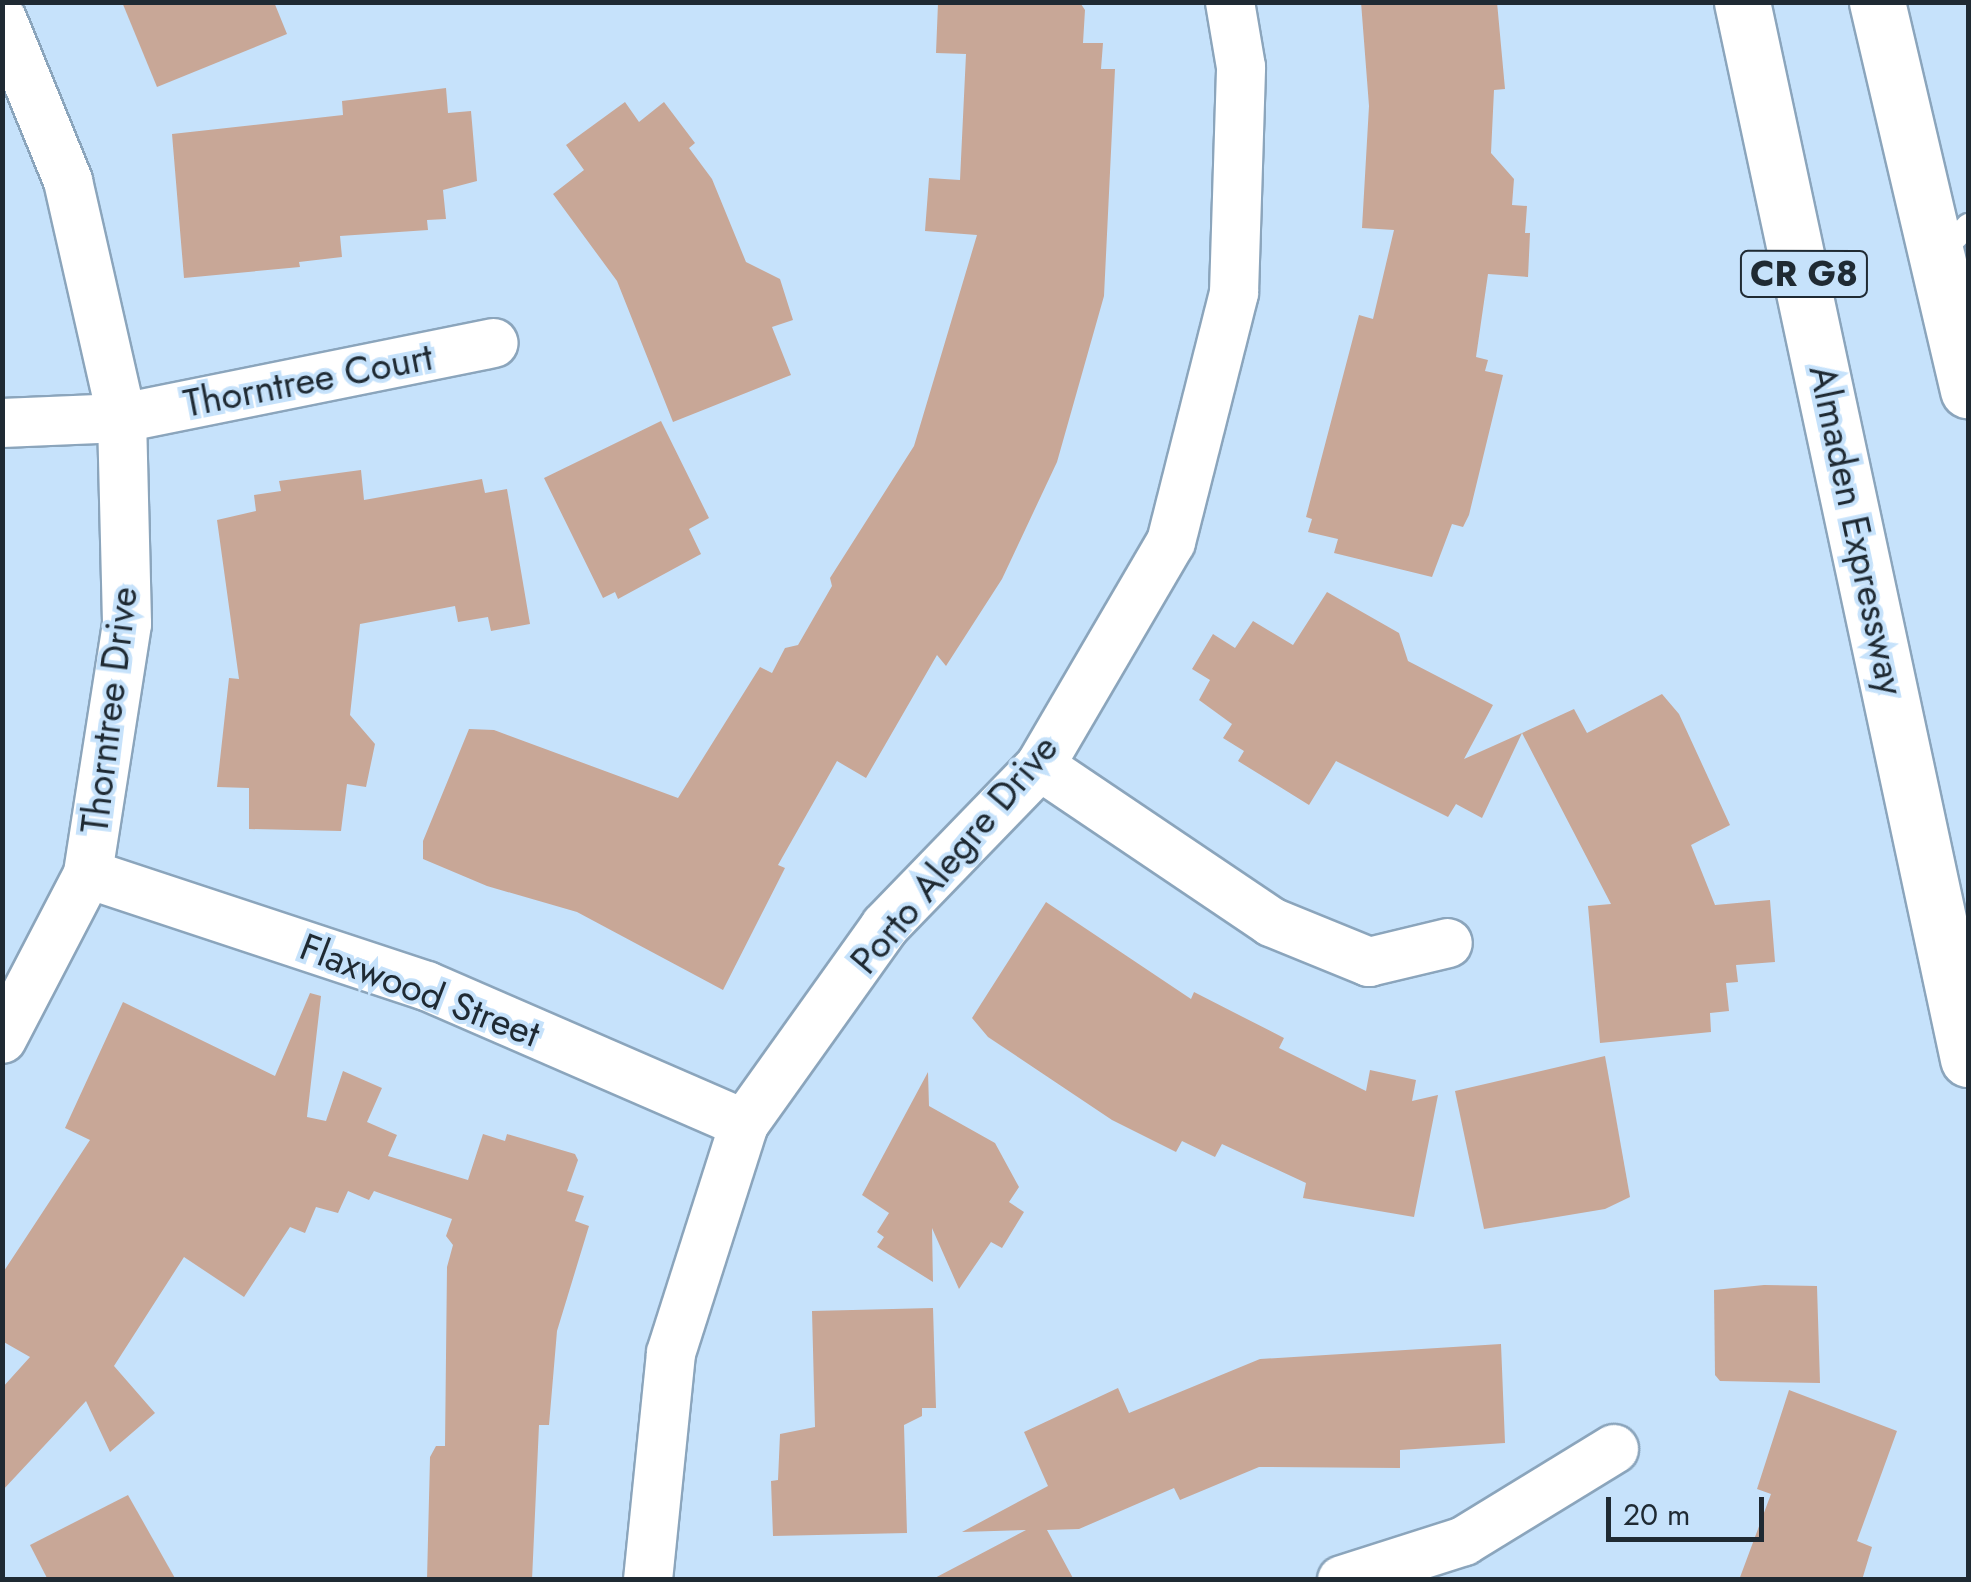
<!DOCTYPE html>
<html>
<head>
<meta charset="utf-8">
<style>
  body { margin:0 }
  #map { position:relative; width:1971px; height:1582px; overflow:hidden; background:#c6e2fb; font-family:Jost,sans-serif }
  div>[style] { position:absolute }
  .building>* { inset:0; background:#c8a797 }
  .roads { filter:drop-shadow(2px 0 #8ba5bc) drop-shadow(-2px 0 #8ba5bc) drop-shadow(0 2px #8ba5bc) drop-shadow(0 -2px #8ba5bc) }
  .lane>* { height:22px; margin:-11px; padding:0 11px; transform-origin:11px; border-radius:11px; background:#fff }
  .street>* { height:48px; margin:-24px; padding:0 24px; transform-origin:24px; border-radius:24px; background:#fff }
  .primary>* { height:55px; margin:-27.5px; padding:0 27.5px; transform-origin:27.5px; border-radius:27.5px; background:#fff }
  span { translate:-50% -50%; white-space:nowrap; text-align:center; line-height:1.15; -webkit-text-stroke:8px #c6e2fb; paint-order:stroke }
  .shield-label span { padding:2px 8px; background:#c6e2fb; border:2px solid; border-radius:8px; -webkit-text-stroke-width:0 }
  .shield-label { font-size:35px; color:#1f2a33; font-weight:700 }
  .street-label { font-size:38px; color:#1f2a33 }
  .frame { position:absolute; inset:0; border:5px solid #1f2a33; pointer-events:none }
  .scale { position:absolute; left:1606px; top:1497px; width:158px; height:45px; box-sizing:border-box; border:5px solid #1f2a33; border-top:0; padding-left:12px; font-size:30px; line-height:35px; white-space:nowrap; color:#1f2a33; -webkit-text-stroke:8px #c6e2fb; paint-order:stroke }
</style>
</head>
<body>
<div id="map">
  <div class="building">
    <div style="clip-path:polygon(122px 2px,274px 2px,287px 34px,157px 87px)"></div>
    <div style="clip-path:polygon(1361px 2px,1497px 2px,1505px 89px,1494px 90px,1491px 153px,1514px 179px,1512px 205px,1527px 206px,1525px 233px,1530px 233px,1528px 277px,1488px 274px,1476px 357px,1488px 360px,1485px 371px,1503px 375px,1469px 515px,1463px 527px,1452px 524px,1432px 577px,1334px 553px,1338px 539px,1308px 532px,1312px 519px,1306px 517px,1359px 315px,1373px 319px,1394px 230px,1362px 228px,1369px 106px)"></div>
    <div style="clip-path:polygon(938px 3px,1081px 4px,1085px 10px,1083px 43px,1103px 43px,1101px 69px,1115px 69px,1104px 296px,1057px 462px,1002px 579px,946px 666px,937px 655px,866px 778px,837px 761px,778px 865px,785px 868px,723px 990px,577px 912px,487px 886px,423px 859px,423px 841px,469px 729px,494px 730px,678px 798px,760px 667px,772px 673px,785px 648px,798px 645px,832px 586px,830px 578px,914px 446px,977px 235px,925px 231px,929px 178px,960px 180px,966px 54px,936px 53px)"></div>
    <div style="clip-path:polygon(446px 88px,448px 113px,471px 111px,477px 181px,443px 190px,446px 219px,427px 220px,428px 230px,340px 236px,342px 257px,299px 262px,300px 267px,184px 278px,172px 134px,343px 115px,342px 101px)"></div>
    <div style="clip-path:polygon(625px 102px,639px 122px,664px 102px,695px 143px,689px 148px,712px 179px,746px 262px,780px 279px,793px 320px,772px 327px,791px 375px,673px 422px,617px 281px,553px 194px,584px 170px,566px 145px)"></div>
    <div style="clip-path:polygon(661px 421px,709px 518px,689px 529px,701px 554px,618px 599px,615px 592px,603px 598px,544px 478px)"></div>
    <div style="clip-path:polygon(361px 470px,364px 500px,482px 479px,485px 493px,507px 489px,530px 624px,491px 631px,488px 617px,458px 622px,455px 606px,360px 624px,350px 715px,375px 744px,366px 787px,347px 784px,341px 831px,249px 829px,249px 788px,217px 787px,229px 678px,239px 679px,217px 520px,256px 511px,254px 495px,281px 491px,279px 481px)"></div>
    <div style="clip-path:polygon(1327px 592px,1399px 633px,1408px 661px,1493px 705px,1464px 759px,1522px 733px,1482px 818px,1456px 804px,1448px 817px,1336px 761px,1309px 805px,1238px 761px,1244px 751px,1223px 738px,1232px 724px,1199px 700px,1210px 680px,1192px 669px,1213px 634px,1235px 648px,1253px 621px,1293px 645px)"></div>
    <div style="clip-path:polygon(1662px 694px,1679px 714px,1730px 825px,1691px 845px,1715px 905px,1770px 900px,1775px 962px,1736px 965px,1738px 982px,1726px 983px,1729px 1011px,1710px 1013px,1711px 1032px,1600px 1043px,1588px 906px,1611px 904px,1522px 733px,1574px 709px,1587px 733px)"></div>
    <div style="clip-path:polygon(1046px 902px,1191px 999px,1194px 992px,1284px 1038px,1279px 1048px,1366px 1091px,1370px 1070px,1416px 1080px,1412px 1101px,1438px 1095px,1414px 1217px,1303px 1198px,1306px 1183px,1222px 1144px,1215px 1157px,1182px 1141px,1176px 1152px,1112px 1120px,988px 1037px,972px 1018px)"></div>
    <div style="clip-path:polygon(310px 993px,321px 996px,307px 1117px,326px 1121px,343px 1071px,382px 1088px,367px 1122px,397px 1135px,388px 1156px,468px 1180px,483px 1134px,505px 1141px,507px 1134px,575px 1154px,578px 1160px,567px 1191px,584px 1196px,575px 1221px,589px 1226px,557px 1331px,549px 1425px,539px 1425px,532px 1580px,427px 1580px,430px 1457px,436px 1446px,445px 1446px,447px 1267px,453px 1245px,446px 1236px,452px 1219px,374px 1191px,369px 1200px,348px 1191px,338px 1213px,316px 1207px,305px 1233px,290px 1227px,244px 1297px,184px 1257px,114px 1366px,155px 1413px,110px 1452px,86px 1401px,2px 1491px,2px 1388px,30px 1357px,2px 1341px,2px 1274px,90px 1140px,65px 1128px,123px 1002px,275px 1076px)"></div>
    <div style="clip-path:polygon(1605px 1056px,1630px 1197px,1605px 1209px,1484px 1229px,1455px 1091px)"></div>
    <div style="clip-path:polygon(928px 1072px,929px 1106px,995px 1143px,1019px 1187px,1009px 1202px,1024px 1212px,1002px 1248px,991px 1242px,959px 1289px,932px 1228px,933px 1282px,877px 1247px,884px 1237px,877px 1232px,889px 1213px,862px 1195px)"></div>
    <div style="clip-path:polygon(1764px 1285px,1817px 1286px,1820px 1383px,1720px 1381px,1715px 1375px,1714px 1290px)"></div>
    <div style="clip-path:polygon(933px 1308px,936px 1408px,922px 1408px,922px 1416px,904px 1425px,907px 1533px,773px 1536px,771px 1481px,778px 1480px,780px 1434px,815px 1427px,812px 1311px)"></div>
    <div style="clip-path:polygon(1501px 1344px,1505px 1443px,1400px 1450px,1400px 1468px,1259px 1467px,1180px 1500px,1174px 1488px,1079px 1529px,1047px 1530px,1074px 1580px,931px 1580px,1026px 1530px,962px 1532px,1048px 1486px,1024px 1432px,1118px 1388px,1129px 1413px,1260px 1359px)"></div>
    <div style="clip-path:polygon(1789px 1390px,1897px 1431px,1857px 1541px,1872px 1547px,1862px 1580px,1739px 1580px,1771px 1494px,1757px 1489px)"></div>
    <div style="clip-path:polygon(128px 1495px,176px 1580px,48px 1580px,30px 1545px)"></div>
  </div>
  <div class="roads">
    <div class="lane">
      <div style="left:1940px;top:255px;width:41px;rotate:-47deg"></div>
    </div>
    <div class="street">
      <div style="left:2px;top:19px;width:175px;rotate:67.8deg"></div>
      <div style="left:68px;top:181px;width:243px;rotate:77.2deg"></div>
      <div style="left:122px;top:418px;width:206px;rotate:88.6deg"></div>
      <div style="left:127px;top:624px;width:253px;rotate:98.9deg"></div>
      <div style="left:88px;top:874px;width:186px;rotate:117.5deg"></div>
      <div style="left:2px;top:423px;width:120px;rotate:-2.4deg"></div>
      <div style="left:122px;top:418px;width:379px;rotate:-11.4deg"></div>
      <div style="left:1040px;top:766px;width:279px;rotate:34deg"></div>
      <div style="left:1271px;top:922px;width:106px;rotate:22.2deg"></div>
      <div style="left:1369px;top:962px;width:81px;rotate:-13.5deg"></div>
      <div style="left:88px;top:874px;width:357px;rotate:18.3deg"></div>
      <div style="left:427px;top:986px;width:346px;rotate:23.5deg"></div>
      <div style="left:648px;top:1580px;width:228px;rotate:-84.2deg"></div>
      <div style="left:671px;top:1353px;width:240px;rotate:-72.3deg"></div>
      <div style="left:744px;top:1124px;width:243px;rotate:-54.5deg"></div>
      <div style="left:885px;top:926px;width:223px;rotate:-45.9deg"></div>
      <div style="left:1040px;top:766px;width:259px;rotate:-59.7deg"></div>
      <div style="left:1171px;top:542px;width:257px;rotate:-75.8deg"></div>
      <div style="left:1234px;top:293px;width:226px;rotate:-88.2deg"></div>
      <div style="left:1241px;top:67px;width:66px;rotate:-99.6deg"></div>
      <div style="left:1342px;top:1580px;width:128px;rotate:-17.7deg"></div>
      <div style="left:1464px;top:1541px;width:176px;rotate:-31.5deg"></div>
    </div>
    <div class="primary">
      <div style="left:1742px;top:2px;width:1081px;rotate:77.93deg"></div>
      <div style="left:1877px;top:2px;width:399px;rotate:76.8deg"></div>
    </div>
  </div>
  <div class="shield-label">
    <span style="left:1804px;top:274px">CR G8</span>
  </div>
  <div class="street-label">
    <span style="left:308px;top:380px;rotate:-11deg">Thorntree Court</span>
    <span style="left:1857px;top:530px;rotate:78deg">Almaden Expressway</span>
    <span style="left:109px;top:710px;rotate:-83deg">Thorntree Drive</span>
    <span style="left:954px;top:854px;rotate:-50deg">Porto Alegre Drive</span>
    <span style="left:420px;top:990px;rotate:21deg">Flaxwood Street</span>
  </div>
  <div class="frame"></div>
  <div class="scale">20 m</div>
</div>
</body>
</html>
